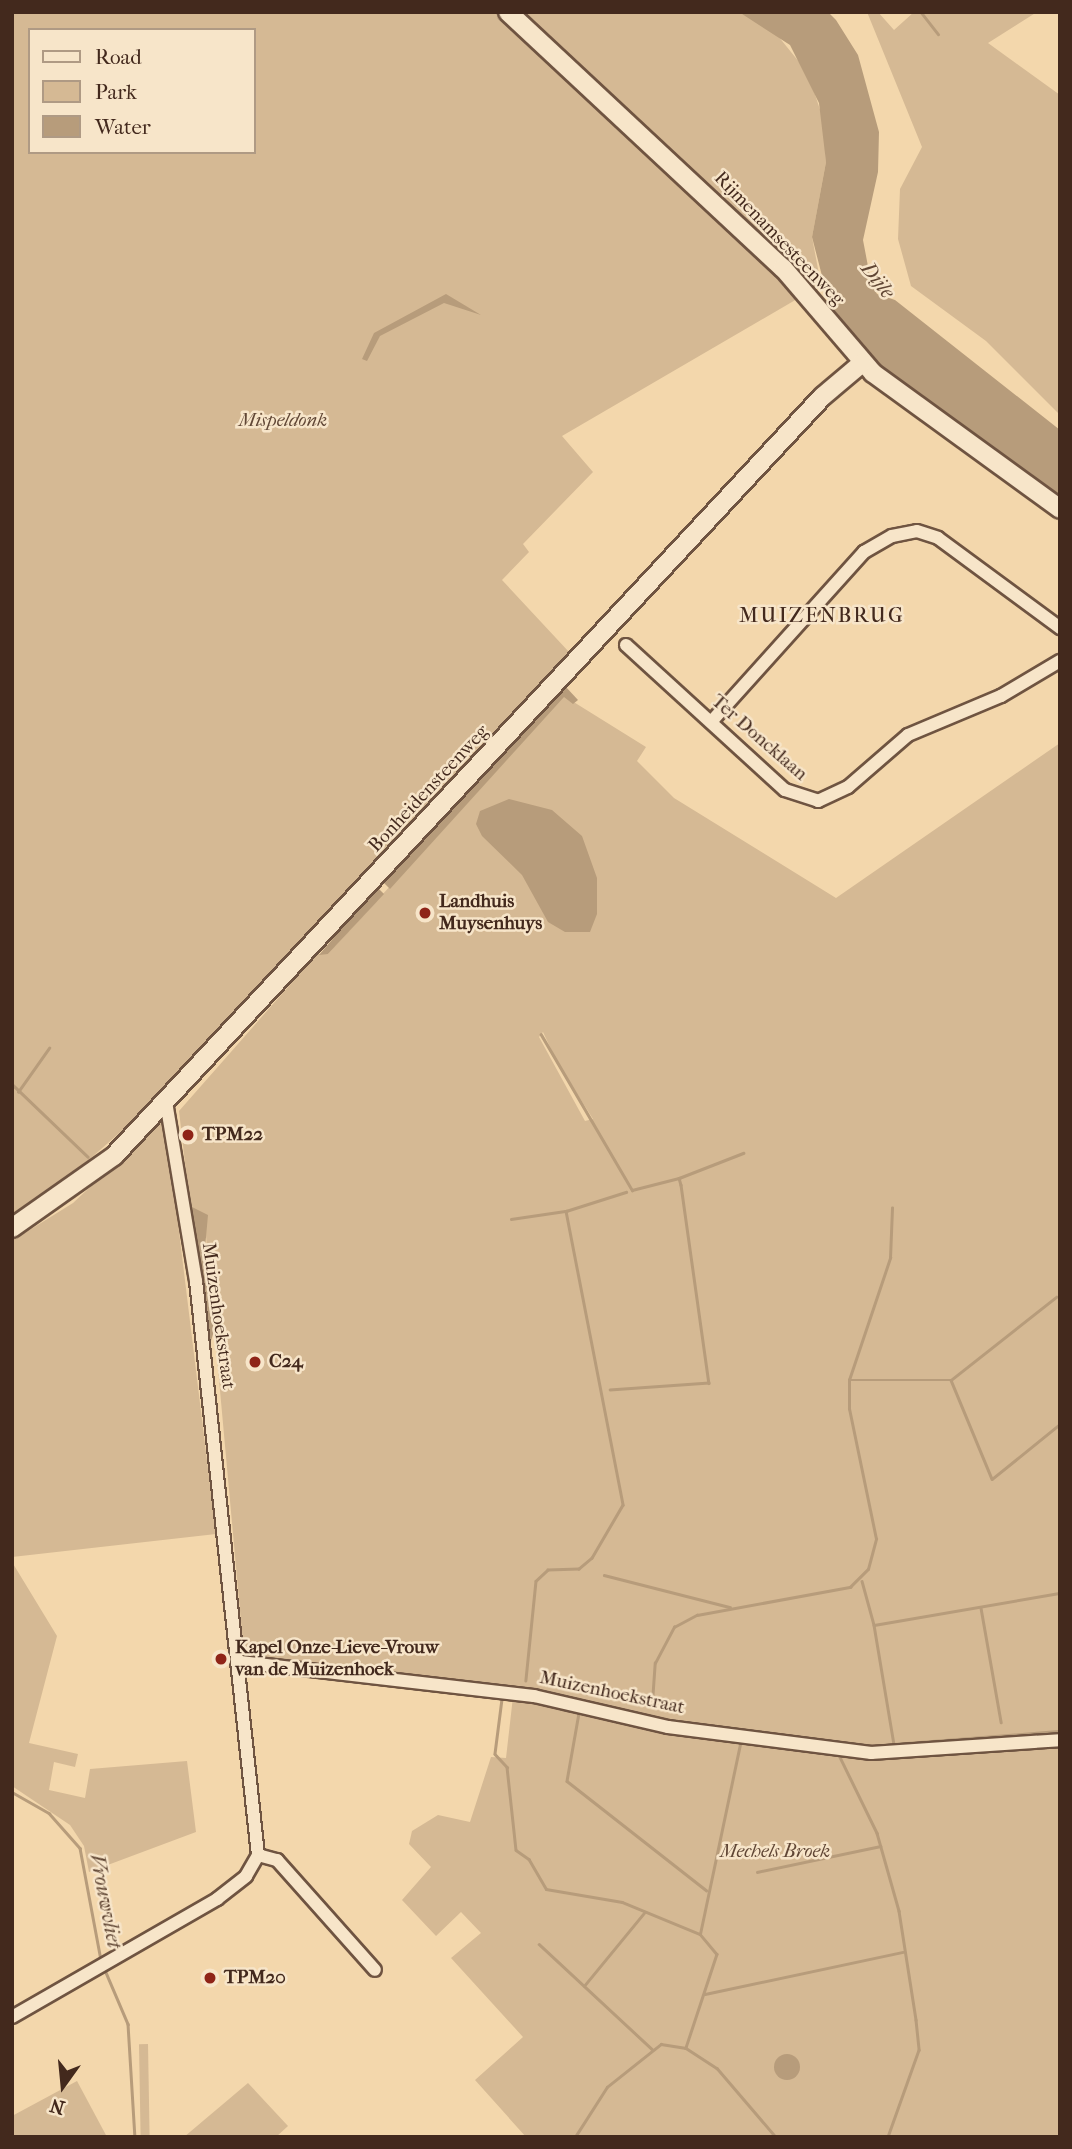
<!DOCTYPE html>
<html>
<head>
<meta charset="utf-8">
<style>
  body { margin:0 }
  #map { position:relative; width:1072px; height:2149px; overflow:hidden; background:#f3d7ac; font-family:"IM FELL French Canon",serif }
  div>[style] { position:absolute }
  .green>* { inset:0; background:#d5b994; transform-origin:0 0 }
  .water>* { inset:0; background:#b79c7b }
  .round { border-radius:50% }
  .stream>* { height:2.5px; margin:-1.25px; padding:0 1.25px; transform-origin:1.25px; border-radius:1.25px; background:#b79c7b }
  .roads { filter:drop-shadow(2px 0 #6f5441) drop-shadow(-2px 0 #6f5441) drop-shadow(0 2px #6f5441) drop-shadow(0 -2px #6f5441) }
  .street>* { height:12px; margin:-6px; padding:0 6px; transform-origin:6px; border-radius:6px; background:#f7e5c9 }
  .secondary>* { height:18px; margin:-9px; padding:0 9px; transform-origin:9px; border-radius:9px; background:#f7e5c9 }
  .dots>* { width:19px; height:19px; translate:-50% -50%; box-sizing:border-box; border:4px solid #f7e5c9; border-radius:50% }
  span { translate:-50% -50%; white-space:nowrap; text-align:center; line-height:1.15; -webkit-text-stroke:5px #f7e5c9; paint-order:stroke }
  .street-label { font-size:19px; color:#43291d }
  .park-label { font-size:19px; color:#604635; font-style:italic }
  .poi-label { font-size:19px; color:#43291d; font-weight:700 }
  .left { translate:0 -50%; text-align:left }
  .water-label { font-size:21px; color:#604634; font-style:italic }
  .neighbourhood-label { font-size:21px; color:#43291d; letter-spacing:2px }
  .frame { position:absolute; inset:0; border:14px solid #43291d; pointer-events:none }
  .legend { position:absolute; left:28px; top:28px; width:228px; height:126px; box-sizing:border-box; background:#f7e5c9; border:2px solid #af9a84; margin:0; padding:9px 12px; list-style:none; font-size:21px; color:#43291d }
  .legend li { display:flex; align-items:center; gap:14px; height:35px }
  .legend b { width:35px; border:2px solid #af9a84 }
  .north { position:absolute; left:28px; top:2051px; width:70px; height:70px; -webkit-text-stroke:5px #f7e5c9; paint-order:stroke; rotate:195deg; font-size:19px; font-weight:700; line-height:28px; text-align:center; color:#43291d }
  .north::after { content:''; display:block; margin:auto; width:24px; height:32px; background:#43291d; clip-path:polygon(50% 0,100% 100%,50% 72%,0 100%) }
</style>
</head>
<body>
<div id="map">
  <div class="green">
    <div style="clip-path:polygon(evenodd,12px 12px,739px 12px,774px 31px,808px 73px,824px 122px,826px 162px,812px 237px,821px 285px,562px 436px,593px 472px,523px 544px,529px 552px,502px 580px,569px 652px,141px 1114px,67px 1179px,12px 1216px,12px 12px,30px 30px,254px 30px,254px 152px,30px 152px,30px 30px)"></div>
    <div style="clip-path:polygon(867px 12px,878px 12px,894px 30px,914px 12px,1037px 12px,988px 43px,1060px 95px,1059px 414px,986px 341px,911px 286px,898px 239px,900px 189px,922px 147px)"></div>
    <div style="clip-path:polygon(evenodd,564px 696px,646px 747px,637px 761px,674px 798px,836px 898px,1060px 743px,1060px 2137px,526px 2137px,475px 2080px,523px 2037px,451px 1958px,481px 1933px,461px 1912px,436px 1936px,402px 1900px,431px 1867px,409px 1844px,412px 1831px,438px 1815px,470px 1822px,491px 1757px,506px 1758px,514px 1688px,244px 1655px,206px 1236px,190px 1206px,179px 1111px,317px 954px,328px 954px,564px 696px,543px 1032px,557px 1062px,593px 1119px,585px 1121px,539px 1037px,543px 1032px)"></div>
    <div style="clip-path:polygon(165px 1117px,216px 1534px,12px 1557px,12px 1241px,73px 1203px)"></div>
    <div style="clip-path:polygon(12px 1562px,57px 1636px,29px 1743px,78px 1754px,75px 1767px,54px 1762px,49px 1790px,85px 1798px,90px 1769px,187px 1761px,196px 1832px,89px 1872px,84px 1846px,70px 1825px,12px 1786px)"></div>
    <div style="left:148px;top:2044px;width:93px;height:9px;rotate:89deg"></div>
    <div style="clip-path:polygon(77px 2081px,107px 2137px,12px 2137px,12px 2116px)"></div>
    <div style="clip-path:polygon(248px 2083px,288px 2126px,276px 2137px,184px 2137px)"></div>
  </div>
  <div class="water">
    <div style="clip-path:polygon(739px 12px,828px 12px,836px 20px,858px 55px,879px 132px,878px 172px,863px 240px,871px 282px,877px 294px,895px 300px,1060px 430px,1060px 496px,876px 363px,829px 303px,812px 237px,826px 162px,819px 103px,790px 45px)"></div>
    <div style="clip-path:polygon(446px 294px,481px 315px,444px 303px,380px 336px,367px 361px,362px 359px,374px 333px)"></div>
    <div style="clip-path:polygon(565px 686px,578px 700px,573px 704px,564px 697px,390px 889px,382px 881px)"></div>
    <div style="clip-path:polygon(509px 799px,552px 810px,582px 836px,597px 878px,597px 914px,590px 932px,565px 932px,548px 922px,522px 875px,482px 836px,476px 824px,480px 811px)"></div>
    <div style="clip-path:polygon(377px 887px,384px 894px,328px 954px,319px 955px)"></div>
    <div style="clip-path:polygon(190px 1206px,208px 1215px,205px 1248px,214px 1331px,207px 1354px)"></div>
    <div class="round" style="left:774px;top:2054px;width:26px;height:26px"></div>
  </div>
  <div class="stream">
    <div style="left:921px;top:12px;width:28px;rotate:52deg"></div>
    <div style="left:541px;top:1034px;width:181px;rotate:59.7deg"></div>
    <div style="left:632px;top:1190px;width:49px;rotate:-14.3deg"></div>
    <div style="left:679px;top:1178px;width:7px;rotate:74deg"></div>
    <div style="left:681px;top:1185px;width:200px;rotate:82deg"></div>
    <div style="left:709px;top:1383px;width:99px;rotate:176deg"></div>
    <div style="left:12px;top:1084px;width:105px;rotate:43.8deg"></div>
    <div style="left:18px;top:1092px;width:54px;rotate:-54.8deg"></div>
    <div style="left:679px;top:1178px;width:69px;rotate:-21.3deg"></div>
    <div style="left:566px;top:1211px;width:63px;rotate:-17.6deg"></div>
    <div style="left:511px;top:1219px;width:56px;rotate:-8.3deg"></div>
    <div style="left:566px;top:1211px;width:299px;rotate:79deg"></div>
    <div style="left:623px;top:1505px;width:61px;rotate:120.3deg"></div>
    <div style="left:592px;top:1558px;width:17px;rotate:140deg"></div>
    <div style="left:579px;top:1569px;width:31px;rotate:178deg"></div>
    <div style="left:548px;top:1570px;width:16px;rotate:137deg"></div>
    <div style="left:536px;top:1581px;width:100px;rotate:95.8deg"></div>
    <div style="left:849px;top:1380px;width:102px"></div>
    <div style="left:951px;top:1380px;width:107px;rotate:67.5deg"></div>
    <div style="left:992px;top:1479px;width:87px;rotate:-39deg"></div>
    <div style="left:951px;top:1380px;width:134px;rotate:-38.3deg"></div>
    <div style="left:604px;top:1575px;width:130px;rotate:14.3deg"></div>
    <div style="left:862px;top:1581px;width:46px;rotate:74.7deg"></div>
    <div style="left:874px;top:1625px;width:189px;rotate:-9.8deg"></div>
    <div style="left:981px;top:1608px;width:116px;rotate:80deg"></div>
    <div style="left:874px;top:1625px;width:121px;rotate:80.5deg"></div>
    <div style="left:894px;top:1744px;width:167px;rotate:-4.5deg"></div>
    <div style="left:518px;top:1700px;width:16px;rotate:-176deg"></div>
    <div style="left:502px;top:1699px;width:55px;rotate:97.3deg"></div>
    <div style="left:495px;top:1754px;width:18px;rotate:47deg"></div>
    <div style="left:507px;top:1767px;width:83px;rotate:83.8deg"></div>
    <div style="left:516px;top:1850px;width:16px;rotate:35deg"></div>
    <div style="left:529px;top:1859px;width:34px;rotate:60deg"></div>
    <div style="left:546px;top:1889px;width:77px;rotate:9.7deg"></div>
    <div style="left:622px;top:1902px;width:84px;rotate:22.3deg"></div>
    <div style="left:700px;top:1934px;width:26px;rotate:50deg"></div>
    <div style="left:717px;top:1954px;width:99px;rotate:108.3deg"></div>
    <div style="left:652px;top:1702px;width:39px;rotate:-86deg"></div>
    <div style="left:655px;top:1663px;width:41px;rotate:-62.2deg"></div>
    <div style="left:674px;top:1627px;width:26px;rotate:-28deg"></div>
    <div style="left:697px;top:1615px;width:156px;rotate:-10.4deg"></div>
    <div style="left:850px;top:1587px;width:25px;rotate:-45deg"></div>
    <div style="left:868px;top:1569px;width:31px;rotate:-75deg"></div>
    <div style="left:876px;top:1539px;width:133px;rotate:-101.7deg"></div>
    <div style="left:849px;top:1409px;width:29px;rotate:-90deg"></div>
    <div style="left:849px;top:1380px;width:129px;rotate:-71.4deg"></div>
    <div style="left:890px;top:1258px;width:50px;rotate:-87.7deg"></div>
    <div style="left:562px;top:1709px;width:8px;rotate:14deg"></div>
    <div style="left:655px;top:1730px;width:78px;rotate:-167.4deg"></div>
    <div style="left:579px;top:1713px;width:69px;rotate:100deg"></div>
    <div style="left:567px;top:1781px;width:177px;rotate:38.1deg"></div>
    <div style="left:839px;top:1755px;width:87px;rotate:64deg"></div>
    <div style="left:877px;top:1833px;width:81px;rotate:74.2deg"></div>
    <div style="left:899px;top:1911px;width:110px;rotate:81.1deg"></div>
    <div style="left:916px;top:2020px;width:30px;rotate:84deg"></div>
    <div style="left:919px;top:2050px;width:92px;rotate:109.6deg"></div>
    <div style="left:12px;top:1792px;width:43px;rotate:29.6deg"></div>
    <div style="left:49px;top:1813px;width:47px;rotate:48.5deg"></div>
    <div style="left:80px;top:1848px;width:114px;rotate:79.4deg"></div>
    <div style="left:757px;top:1872px;width:126px;rotate:-11.9deg"></div>
    <div style="left:700px;top:1934px;width:198px;rotate:-78.1deg"></div>
    <div style="left:539px;top:1944px;width:154px;rotate:42.9deg"></div>
    <div style="left:105px;top:1970px;width:59px;rotate:66.9deg"></div>
    <div style="left:128px;top:2024px;width:113px;rotate:86.5deg"></div>
    <div style="left:584px;top:1986px;width:94px;rotate:-50.6deg"></div>
    <div style="left:705px;top:1994px;width:202px;rotate:-12deg"></div>
    <div style="left:575px;top:2137px;width:59px;rotate:-57.4deg"></div>
    <div style="left:607px;top:2087px;width:69px;rotate:-38.5deg"></div>
    <div style="left:661px;top:2044px;width:25px;rotate:9deg"></div>
    <div style="left:686px;top:2048px;width:37px;rotate:33deg"></div>
    <div style="left:717px;top:2068px;width:91px;rotate:49.5deg"></div>
  </div>
  <div class="roads">
    <div class="street">
      <div style="left:626px;top:645px;width:215px;rotate:42.4deg"></div>
      <div style="left:785px;top:790px;width:35px;rotate:18deg"></div>
      <div style="left:818px;top:801px;width:33px;rotate:-25deg"></div>
      <div style="left:848px;top:787px;width:79px;rotate:-40.9deg"></div>
      <div style="left:908px;top:735px;width:101px;rotate:-22.8deg"></div>
      <div style="left:1001px;top:696px;width:69px;rotate:-30.7deg"></div>
      <div style="left:711px;top:722px;width:229px;rotate:-48deg"></div>
      <div style="left:864px;top:552px;width:32px;rotate:-30deg"></div>
      <div style="left:892px;top:536px;width:25px;rotate:-11deg"></div>
      <div style="left:917px;top:531px;width:22px;rotate:18deg"></div>
      <div style="left:938px;top:538px;width:152px;rotate:36.4deg"></div>
      <div style="left:240px;top:1662px;width:296px;rotate:6.6deg"></div>
      <div style="left:534px;top:1696px;width:138px;rotate:13deg"></div>
      <div style="left:668px;top:1727px;width:205px;rotate:7.3deg"></div>
      <div style="left:871px;top:1753px;width:189px;rotate:-3.9deg"></div>
      <div style="left:258px;top:1855px;width:20px;rotate:15deg"></div>
      <div style="left:277px;top:1860px;width:147px;rotate:48.3deg"></div>
      <div style="left:12px;top:2017px;width:237px;rotate:-29.9deg"></div>
      <div style="left:217px;top:1899px;width:37px;rotate:-38deg"></div>
      <div style="left:246px;top:1876px;width:24px;rotate:-60deg"></div>
      <div style="left:258px;top:1855px;width:577px;rotate:-96.16deg"></div>
      <div style="left:196px;top:1281px;width:181px;rotate:-99.5deg"></div>
    </div>
    <div class="secondary">
      <div style="left:508px;top:12px;width:376px;rotate:43deg"></div>
      <div style="left:783px;top:268px;width:138px;rotate:49.4deg"></div>
      <div style="left:873px;top:373px;width:231px;rotate:36deg"></div>
      <div style="left:12px;top:1228px;width:125px;rotate:-35.2deg"></div>
      <div style="left:114px;top:1156px;width:1039px;rotate:-46.99deg"></div>
      <div style="left:823px;top:396px;width:51px;rotate:-40.2deg"></div>
    </div>
  </div>
  <div class="dots">
    <div style="left:425px;top:913px;background:#8f2418"></div>
    <div style="left:188px;top:1135px;background:#8f2418"></div>
    <div style="left:255px;top:1362px;background:#8f2418"></div>
    <div style="left:221px;top:1659px;background:#8f2418"></div>
    <div style="left:210px;top:1978px;background:#8f2418"></div>
  </div>
  <div class="street-label">
    <span style="left:779px;top:239px;rotate:46deg">Rijmenamsesteenweg</span>
    <span style="left:759px;top:738px;rotate:41deg">Ter Doncklaan</span>
    <span style="left:429px;top:789px;rotate:-47deg">Bonheidensteenweg</span>
    <span style="left:218px;top:1316px;rotate:82deg">Muizenhoekstraat</span>
    <span style="left:612px;top:1693px;rotate:12deg">Muizenhoekstraat</span>
  </div>
  <div class="park-label">
    <span style="left:283px;top:421px">Mispeldonk</span>
    <span style="left:775px;top:1852px">Mechels Broek</span>
  </div>
  <div class="poi-label">
    <span class="left" style="left:439px;top:913px">Landhuis<br>Muysenhuys</span>
    <span class="left" style="left:202px;top:1135px">TPM22</span>
    <span class="left" style="left:269px;top:1362px">C24</span>
    <span class="left" style="left:235px;top:1659px">Kapel Onze-Lieve-Vrouw<br>van de Muizenhoek</span>
    <span class="left" style="left:224px;top:1978px">TPM20</span>
  </div>
  <div class="water-label">
    <span style="left:878px;top:280px;rotate:52deg">Dijle</span>
    <span style="left:106px;top:1901px;rotate:79deg">Vrouwvliet</span>
  </div>
  <div class="neighbourhood-label">
    <span style="left:822px;top:615px">MUIZENBRUG</span>
  </div>
  <div class="frame"></div>
  <ul class="legend">
  <li><b style="height:9px;background:#f7e5c9"></b>Road</li>
  <li><b style="height:19px;background:#d5b994"></b>Park</li>
  <li><b style="height:19px;background:#b79c7b"></b>Water</li>
  </ul>
  <div class="north">N</div>
</div>
</body>
</html>
